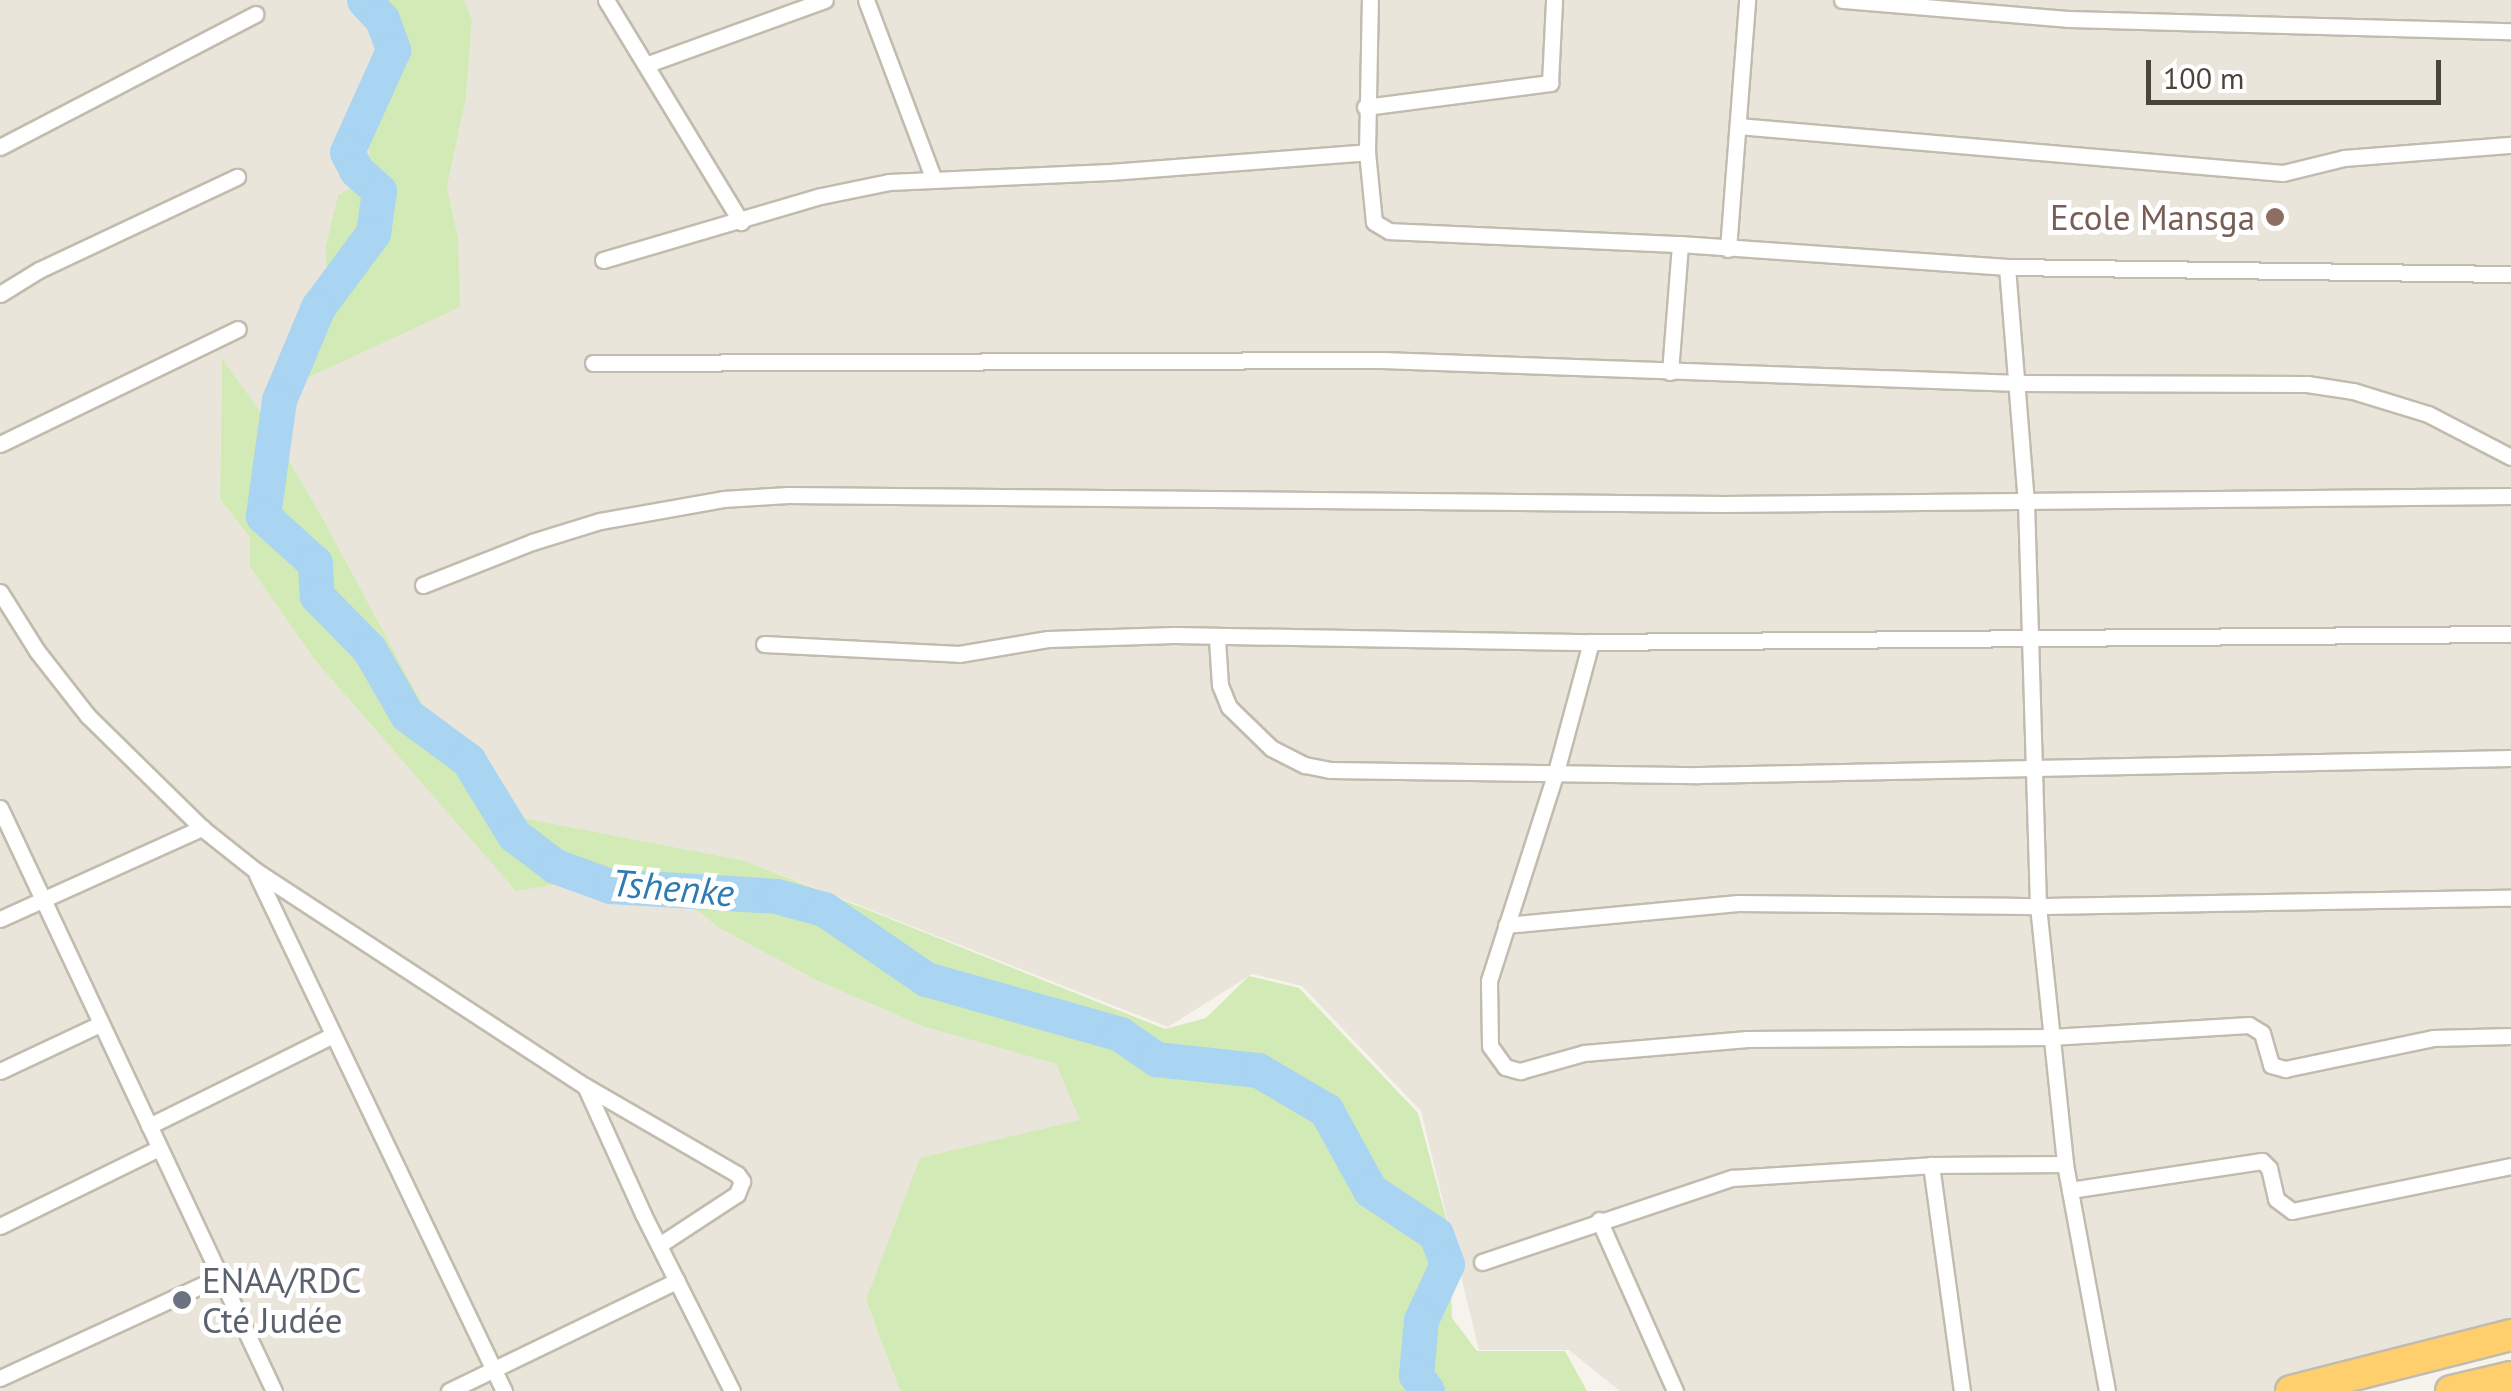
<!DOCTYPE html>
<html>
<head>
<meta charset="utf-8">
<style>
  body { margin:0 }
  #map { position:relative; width:2511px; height:1391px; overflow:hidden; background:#f6f3ec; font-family:"PT Sans",sans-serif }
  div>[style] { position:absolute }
  .residential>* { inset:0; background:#eae5da }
  .green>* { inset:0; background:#d2eab5 }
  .river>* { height:35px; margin:-17.5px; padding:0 17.5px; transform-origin:17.5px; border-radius:17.5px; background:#a9d4f2 }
  .roads { filter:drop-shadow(2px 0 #c2bbae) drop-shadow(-2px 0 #c2bbae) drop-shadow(0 2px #c2bbae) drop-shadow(0 -2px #c2bbae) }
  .street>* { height:15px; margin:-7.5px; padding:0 7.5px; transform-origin:7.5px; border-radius:7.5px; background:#fff }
  .highway>* { height:30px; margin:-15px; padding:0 15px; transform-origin:15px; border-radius:15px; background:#ffcf6e }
  .dots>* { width:28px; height:28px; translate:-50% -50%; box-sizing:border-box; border:5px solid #fff; border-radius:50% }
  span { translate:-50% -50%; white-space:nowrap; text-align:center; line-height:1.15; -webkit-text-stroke:10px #fff; paint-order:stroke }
  .education-label { font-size:35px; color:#785e54 }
  .right { translate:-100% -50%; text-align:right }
  .worship-label { font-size:35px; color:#5b616d }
  .left { translate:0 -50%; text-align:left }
  .water-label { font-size:38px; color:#2e7ab2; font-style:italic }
  .scale { position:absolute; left:2146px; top:60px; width:295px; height:45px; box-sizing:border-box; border:5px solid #4b4439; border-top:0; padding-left:12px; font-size:30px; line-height:35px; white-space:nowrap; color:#4b4439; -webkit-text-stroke:8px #fff; paint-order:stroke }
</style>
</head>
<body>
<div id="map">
  <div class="residential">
    <div style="clip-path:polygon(0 0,387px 0,392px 74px,367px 109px,371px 179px,325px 250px,331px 311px,286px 355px,295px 383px,458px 237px,447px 187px,466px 98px,472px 20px,464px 0,2511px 0,2511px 1343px,2348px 1391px,1620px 1391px,1569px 1350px,1479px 1350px,1421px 1111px,1302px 986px,1252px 974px,1168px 1027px,746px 861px,508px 815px,455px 765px,322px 517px,260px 411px,222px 360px,220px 499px,250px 538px,250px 567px,314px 659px,516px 890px,571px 882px,699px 912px,719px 928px,820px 982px,925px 1027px,1056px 1064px,1081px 1120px,866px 1300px,900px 1391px,0 1391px)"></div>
  </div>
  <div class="green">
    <div style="clip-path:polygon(387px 0,464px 0,472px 20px,466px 98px,447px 187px,458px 237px,460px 307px,294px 384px,286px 355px,331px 311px,325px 250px,338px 195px,371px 178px,366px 109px,392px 74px)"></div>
    <div style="clip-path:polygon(222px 359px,260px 411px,322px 517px,455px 765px,508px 815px,746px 861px,1165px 1029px,1206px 1018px,1249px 976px,1299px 988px,1418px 1113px,1449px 1229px,1452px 1318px,1477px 1351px,1565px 1351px,1587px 1391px,900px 1391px,866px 1300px,920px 1158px,1080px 1120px,1056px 1064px,925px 1027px,820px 982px,719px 928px,699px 912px,674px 903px,571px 882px,516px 891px,314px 659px,250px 567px,250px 538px,220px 499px)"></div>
  </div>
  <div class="river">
    <div style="left:364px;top:0;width:26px;rotate:47deg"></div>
    <div style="left:382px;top:19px;width:33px;rotate:70deg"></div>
    <div style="left:393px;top:50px;width:112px;rotate:114.3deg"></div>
    <div style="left:347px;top:152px;width:20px;rotate:63deg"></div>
    <div style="left:356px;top:170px;width:31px;rotate:42deg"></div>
    <div style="left:379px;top:191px;width:42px;rotate:98.1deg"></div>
    <div style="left:373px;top:233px;width:92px;rotate:126.6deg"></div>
    <div style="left:318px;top:307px;width:101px;rotate:112.8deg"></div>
    <div style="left:279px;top:400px;width:117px;rotate:97.9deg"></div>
    <div style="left:263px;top:516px;width:70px;rotate:42.1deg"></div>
    <div style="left:315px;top:563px;width:33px;rotate:87deg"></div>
    <div style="left:317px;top:596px;width:74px;rotate:45.5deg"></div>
    <div style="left:369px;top:649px;width:76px;rotate:60.1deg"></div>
    <div style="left:407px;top:715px;width:76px;rotate:36.4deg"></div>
    <div style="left:468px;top:760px;width:88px;rotate:58.5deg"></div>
    <div style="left:514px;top:835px;width:51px;rotate:37.1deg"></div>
    <div style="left:555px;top:866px;width:59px;rotate:20deg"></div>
    <div style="left:610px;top:886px;width:166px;rotate:3.4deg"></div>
    <div style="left:776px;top:896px;width:50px;rotate:15.2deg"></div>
    <div style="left:824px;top:909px;width:124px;rotate:34.5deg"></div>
    <div style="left:926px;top:979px;width:202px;rotate:15.8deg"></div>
    <div style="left:1120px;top:1034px;width:44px;rotate:34.8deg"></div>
    <div style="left:1156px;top:1059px;width:103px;rotate:6.2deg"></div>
    <div style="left:1258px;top:1070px;width:79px;rotate:30.5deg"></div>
    <div style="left:1326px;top:1110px;width:91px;rotate:61.2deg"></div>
    <div style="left:1370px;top:1190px;width:79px;rotate:33.7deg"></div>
    <div style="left:1436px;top:1234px;width:32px;rotate:70deg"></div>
    <div style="left:1447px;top:1264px;width:62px;rotate:114.9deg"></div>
    <div style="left:1421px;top:1320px;width:55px;rotate:95.2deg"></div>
    <div style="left:1416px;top:1375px;width:19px;rotate:55deg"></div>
  </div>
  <div class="roads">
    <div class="street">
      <div style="left:606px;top:0;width:260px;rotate:58.7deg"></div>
      <div style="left:866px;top:0;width:192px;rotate:69.3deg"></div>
      <div style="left:1842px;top:0;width:227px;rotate:4.8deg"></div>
      <div style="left:2068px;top:19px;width:443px;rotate:1.6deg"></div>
      <div style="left:648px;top:64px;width:188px;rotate:-19.9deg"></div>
      <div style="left:1365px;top:107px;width:187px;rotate:-7.4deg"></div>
      <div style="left:1550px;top:83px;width:83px;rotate:-87.2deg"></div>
      <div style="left:1738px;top:126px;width:547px;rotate:4.93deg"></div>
      <div style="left:2283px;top:173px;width:63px;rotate:-13.8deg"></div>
      <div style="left:2344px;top:158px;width:168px;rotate:-4.5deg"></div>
      <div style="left:0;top:147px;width:288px;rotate:-27.5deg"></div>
      <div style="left:1367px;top:152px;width:152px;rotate:-88.9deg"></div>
      <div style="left:1728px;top:249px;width:250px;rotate:-85.6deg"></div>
      <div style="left:603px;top:260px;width:227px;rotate:-16.4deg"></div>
      <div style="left:821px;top:196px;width:69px;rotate:-11.6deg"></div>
      <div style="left:889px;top:182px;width:221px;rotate:-2.6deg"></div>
      <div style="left:1110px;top:172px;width:258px;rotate:-4.4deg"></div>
      <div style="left:1367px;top:152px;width:70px;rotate:84.3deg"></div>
      <div style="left:1374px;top:222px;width:17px;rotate:31deg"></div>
      <div style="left:1389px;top:231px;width:291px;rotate:2.6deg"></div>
      <div style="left:1680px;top:244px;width:328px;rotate:4deg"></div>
      <div style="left:2007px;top:267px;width:504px;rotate:0.8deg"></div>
      <div style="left:2007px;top:267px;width:235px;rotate:85.4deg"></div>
      <div style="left:2026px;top:501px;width:405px;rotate:88.3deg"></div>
      <div style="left:2038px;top:906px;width:259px;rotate:84deg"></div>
      <div style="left:2065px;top:1164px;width:231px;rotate:79.5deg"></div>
      <div style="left:0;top:294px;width:46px;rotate:-31.6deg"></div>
      <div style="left:39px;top:270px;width:219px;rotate:-25.2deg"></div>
      <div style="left:593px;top:363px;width:789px;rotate:-0.22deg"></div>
      <div style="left:1382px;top:360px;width:637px;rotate:2.07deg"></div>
      <div style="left:2019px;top:383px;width:288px;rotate:0.2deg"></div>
      <div style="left:2307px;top:384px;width:47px;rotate:8.7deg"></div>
      <div style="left:2353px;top:391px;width:78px;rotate:17deg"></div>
      <div style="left:2428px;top:414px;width:93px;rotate:27.4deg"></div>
      <div style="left:1670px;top:372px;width:128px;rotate:-85.5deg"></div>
      <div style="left:0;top:444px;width:264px;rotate:-25.8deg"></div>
      <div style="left:423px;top:585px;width:117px;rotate:-21.5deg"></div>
      <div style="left:532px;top:542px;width:71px;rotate:-17.2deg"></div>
      <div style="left:600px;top:521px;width:125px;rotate:-10.1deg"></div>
      <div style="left:723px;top:499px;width:65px;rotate:-3.5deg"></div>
      <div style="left:788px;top:495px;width:936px;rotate:0.55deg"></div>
      <div style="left:1724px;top:504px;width:787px;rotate:-0.58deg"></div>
      <div style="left:0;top:592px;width:70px;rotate:57.9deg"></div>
      <div style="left:37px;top:651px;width:83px;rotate:51.9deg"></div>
      <div style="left:88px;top:716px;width:160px;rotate:44.5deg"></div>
      <div style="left:202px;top:828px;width:69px;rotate:38.5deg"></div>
      <div style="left:256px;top:871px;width:393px;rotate:33.2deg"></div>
      <div style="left:585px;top:1086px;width:176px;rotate:30.1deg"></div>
      <div style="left:737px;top:1174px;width:9px;rotate:54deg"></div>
      <div style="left:742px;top:1181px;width:14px;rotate:111deg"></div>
      <div style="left:737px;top:1194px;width:93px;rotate:146.8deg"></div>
      <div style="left:1217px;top:639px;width:46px;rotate:86.3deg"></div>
      <div style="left:1220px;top:685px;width:24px;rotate:68deg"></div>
      <div style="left:1229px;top:707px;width:59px;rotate:44.3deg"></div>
      <div style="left:1271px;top:748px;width:38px;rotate:27deg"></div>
      <div style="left:1305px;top:765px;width:25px;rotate:11deg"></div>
      <div style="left:1330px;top:770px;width:369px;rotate:0.8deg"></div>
      <div style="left:1699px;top:775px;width:812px;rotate:-1.2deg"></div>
      <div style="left:1591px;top:642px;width:138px;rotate:105.1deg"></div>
      <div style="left:1555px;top:775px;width:216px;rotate:107.8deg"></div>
      <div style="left:1489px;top:981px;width:65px;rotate:89.1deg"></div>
      <div style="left:1490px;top:1046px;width:26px;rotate:54deg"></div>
      <div style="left:1505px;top:1067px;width:16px;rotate:15deg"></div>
      <div style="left:1520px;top:1071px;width:66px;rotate:-15.7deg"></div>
      <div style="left:1584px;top:1053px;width:164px;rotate:-4.9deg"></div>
      <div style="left:1747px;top:1039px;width:304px;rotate:-0.4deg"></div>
      <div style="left:2051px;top:1037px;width:198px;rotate:-3.5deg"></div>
      <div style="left:2249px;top:1025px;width:15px;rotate:32deg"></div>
      <div style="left:2262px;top:1033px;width:33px;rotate:74deg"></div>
      <div style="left:2271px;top:1065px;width:15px;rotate:16deg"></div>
      <div style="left:2285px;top:1069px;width:151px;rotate:-11.8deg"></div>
      <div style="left:2433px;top:1038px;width:78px;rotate:-1.5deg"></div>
      <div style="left:764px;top:644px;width:195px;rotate:2.9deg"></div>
      <div style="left:959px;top:654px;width:90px;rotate:-9.6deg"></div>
      <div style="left:1048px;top:639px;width:126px;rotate:-1.8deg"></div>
      <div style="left:1174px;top:635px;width:417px;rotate:1deg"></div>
      <div style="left:1591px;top:642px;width:920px;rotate:-0.5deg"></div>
      <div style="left:0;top:808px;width:644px;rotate:64.83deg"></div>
      <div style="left:257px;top:875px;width:572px;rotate:64.42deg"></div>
      <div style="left:0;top:919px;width:222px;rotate:-24.3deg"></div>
      <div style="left:1506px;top:925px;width:233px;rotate:-5.4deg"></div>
      <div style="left:1738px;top:903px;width:300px;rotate:0.6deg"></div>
      <div style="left:2038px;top:906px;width:473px;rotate:-1deg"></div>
      <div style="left:0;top:1071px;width:110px;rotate:-25.2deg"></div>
      <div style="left:585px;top:1086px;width:141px;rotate:65.6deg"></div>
      <div style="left:643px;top:1214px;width:198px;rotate:63.3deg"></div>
      <div style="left:149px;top:1126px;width:203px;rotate:-26.3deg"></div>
      <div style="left:1931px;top:1165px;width:228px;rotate:82.2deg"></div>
      <div style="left:2070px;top:1190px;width:194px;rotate:-8.6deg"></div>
      <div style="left:2262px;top:1161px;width:10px;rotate:45deg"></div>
      <div style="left:2269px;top:1168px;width:32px;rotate:77deg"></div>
      <div style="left:2276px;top:1199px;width:20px;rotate:37deg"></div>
      <div style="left:2292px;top:1211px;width:224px;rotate:-11.6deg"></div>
      <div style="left:1599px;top:1220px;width:187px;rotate:66deg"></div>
      <div style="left:0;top:1226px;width:177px;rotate:-26.1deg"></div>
      <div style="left:1482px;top:1262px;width:264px;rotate:-18.6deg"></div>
      <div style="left:1732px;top:1178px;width:199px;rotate:-3.7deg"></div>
      <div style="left:1931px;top:1165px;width:134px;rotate:-0.4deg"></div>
      <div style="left:0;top:1378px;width:242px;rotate:-24.7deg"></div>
      <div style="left:449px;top:1391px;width:253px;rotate:-25.8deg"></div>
    </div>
    <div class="highway">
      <div style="left:2291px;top:1391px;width:227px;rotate:-14.3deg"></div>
      <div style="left:2451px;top:1391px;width:62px;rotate:-13.1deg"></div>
    </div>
  </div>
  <div class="dots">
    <div style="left:2275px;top:217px;background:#8d6e63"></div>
    <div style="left:182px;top:1300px;background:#6b7280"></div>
  </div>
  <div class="education-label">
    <span class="right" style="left:2255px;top:217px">Ecole Mansga</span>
  </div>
  <div class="worship-label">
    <span class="left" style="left:202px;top:1300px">ENAA/RDC<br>Cté Judée</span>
  </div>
  <div class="water-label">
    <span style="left:673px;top:887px;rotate:5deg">Tshenke</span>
  </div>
  <div class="scale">100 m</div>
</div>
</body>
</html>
